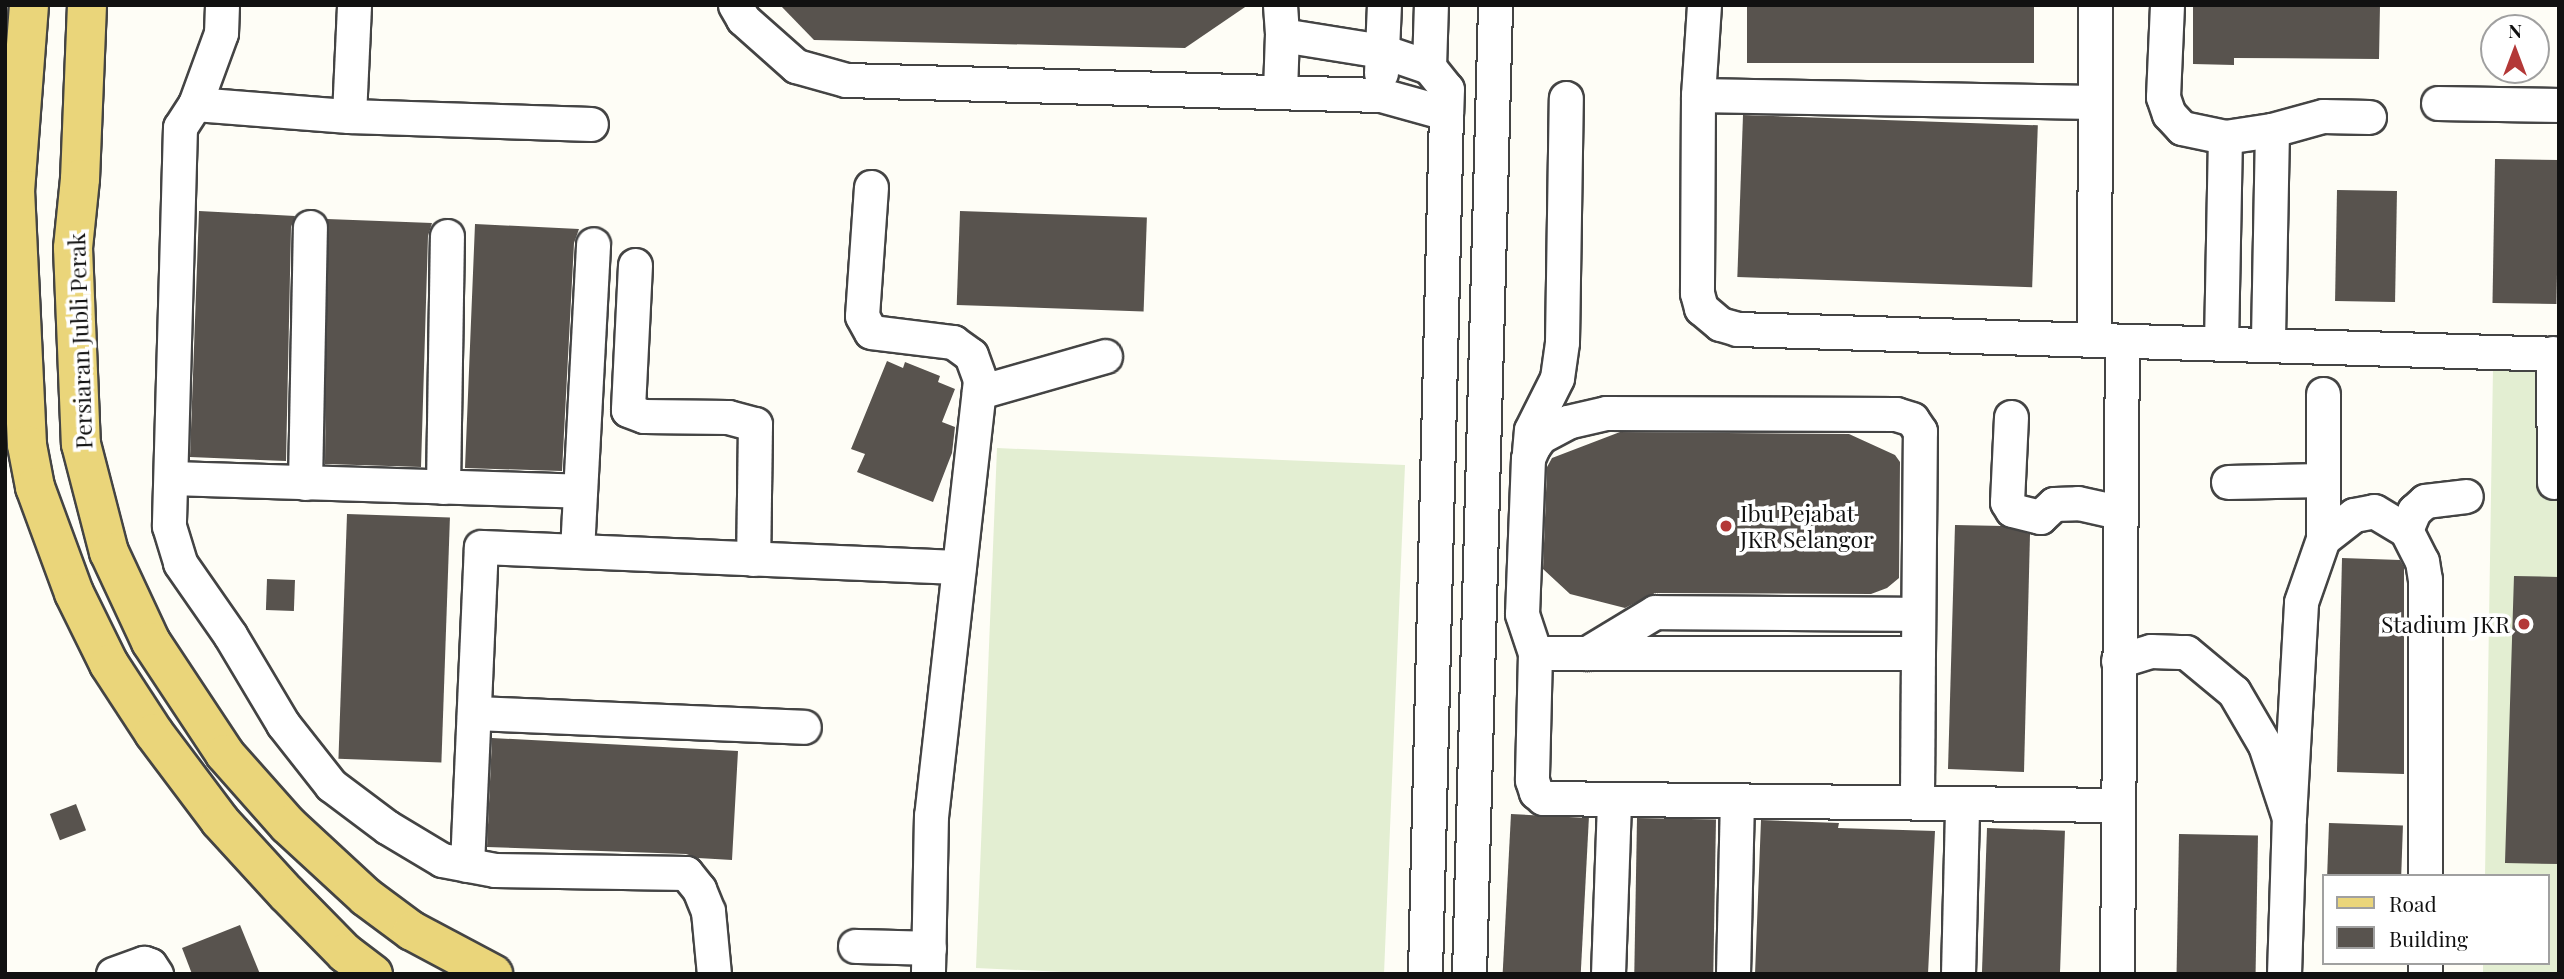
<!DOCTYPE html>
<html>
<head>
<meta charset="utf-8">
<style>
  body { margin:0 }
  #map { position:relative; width:2564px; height:979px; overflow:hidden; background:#fefdf6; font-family:"Playfair Display",serif }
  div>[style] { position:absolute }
  .pitch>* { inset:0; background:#e3eed2 }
  .building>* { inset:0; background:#58534e; transform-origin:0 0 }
  .roads { filter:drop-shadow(2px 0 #444) drop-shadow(-2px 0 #444) drop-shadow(0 2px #444) drop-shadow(0 -2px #444) }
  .minor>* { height:33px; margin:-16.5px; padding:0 16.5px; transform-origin:16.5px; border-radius:16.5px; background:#fff }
  .major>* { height:38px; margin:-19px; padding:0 19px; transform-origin:19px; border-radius:19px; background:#ead57a }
  .dots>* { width:19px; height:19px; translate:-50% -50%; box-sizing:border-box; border:4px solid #fff; border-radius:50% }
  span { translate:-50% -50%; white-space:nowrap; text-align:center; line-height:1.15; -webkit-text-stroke:7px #fff; paint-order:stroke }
  .street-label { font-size:23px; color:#111 }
  .poi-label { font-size:23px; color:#111 }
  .left { translate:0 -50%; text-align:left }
  .right { translate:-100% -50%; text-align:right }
  .frame { position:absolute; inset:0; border:7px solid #111; pointer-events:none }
  .legend { position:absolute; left:2322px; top:874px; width:228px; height:91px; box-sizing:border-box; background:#fff; border:2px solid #a0a0a0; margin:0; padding:9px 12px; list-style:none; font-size:21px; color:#111 }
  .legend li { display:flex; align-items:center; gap:14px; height:35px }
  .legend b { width:35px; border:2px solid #a0a0a0 }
  .north { position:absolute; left:2480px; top:14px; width:70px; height:70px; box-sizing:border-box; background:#fff; border:2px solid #a0a0a0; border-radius:50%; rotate:0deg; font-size:19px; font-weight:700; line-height:28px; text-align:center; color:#111 }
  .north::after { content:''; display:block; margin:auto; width:24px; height:32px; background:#b33837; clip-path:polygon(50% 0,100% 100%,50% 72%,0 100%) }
</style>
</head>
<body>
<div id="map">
  <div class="pitch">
    <div style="clip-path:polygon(2493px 368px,2559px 371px,2559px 974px,2483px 974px,2483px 963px,2548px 963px,2548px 876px,2485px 876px)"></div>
    <div style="clip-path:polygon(997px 448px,1405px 465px,1384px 974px,1106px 974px,976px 968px)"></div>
  </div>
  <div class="building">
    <div style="clip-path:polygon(780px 5px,1248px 5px,1185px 48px,814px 40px)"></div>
    <div style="left:1747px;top:5px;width:287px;height:58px"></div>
    <div style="clip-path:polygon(2193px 5px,2380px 5px,2379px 59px,2234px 58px,2234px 65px,2193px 64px)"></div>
    <div style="left:1743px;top:115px;width:295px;height:162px;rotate:2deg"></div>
    <div style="left:2495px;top:159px;width:64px;height:144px;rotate:1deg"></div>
    <div style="left:2337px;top:190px;width:60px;height:111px;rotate:1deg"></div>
    <div style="clip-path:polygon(199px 211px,295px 216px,291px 227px,286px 461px,190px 457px)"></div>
    <div style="left:960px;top:211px;width:187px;height:94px;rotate:2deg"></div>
    <div style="clip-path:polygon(327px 219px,432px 223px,428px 236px,421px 467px,325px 464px)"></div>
    <div style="clip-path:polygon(475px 224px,579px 229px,574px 243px,562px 471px,465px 468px)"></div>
    <div style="clip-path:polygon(887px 361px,903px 368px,905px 362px,940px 376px,938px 382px,955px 389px,942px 422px,955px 427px,952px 453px,933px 502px,857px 472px,865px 454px,851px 449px)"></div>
    <div style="clip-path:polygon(1620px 432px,1849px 434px,1895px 455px,1900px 462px,1899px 578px,1887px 588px,1871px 594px,1655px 593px,1625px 608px,1570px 594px,1543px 569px,1547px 467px,1552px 458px)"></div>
    <div style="left:347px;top:514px;width:103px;height:245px;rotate:2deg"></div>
    <div style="clip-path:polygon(1955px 525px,2003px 526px,2030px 534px,2024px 772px,1948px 769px)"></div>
    <div style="clip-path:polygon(2342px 558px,2400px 560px,2404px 567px,2404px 774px,2337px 772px)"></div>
    <div style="clip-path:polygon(2514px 576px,2559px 577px,2559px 864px,2505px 863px)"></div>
    <div style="left:267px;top:579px;width:28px;height:31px;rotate:2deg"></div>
    <div style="clip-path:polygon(492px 738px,738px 751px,732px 860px,698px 858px,686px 854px,487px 847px)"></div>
    <div style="left:76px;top:804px;width:28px;height:28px;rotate:69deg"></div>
    <div style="left:1511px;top:814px;width:78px;height:160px;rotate:3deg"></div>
    <div style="left:1637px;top:818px;width:79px;height:156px;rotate:1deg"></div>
    <div style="clip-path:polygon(1761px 820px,1839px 823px,1838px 828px,1935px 831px,1928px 974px,1755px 974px)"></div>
    <div style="left:2329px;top:823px;width:74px;height:53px;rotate:2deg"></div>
    <div style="left:1987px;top:828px;width:78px;height:146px;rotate:2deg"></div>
    <div style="left:2179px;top:834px;width:79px;height:140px;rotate:1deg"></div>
    <div style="clip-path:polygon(240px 925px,260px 974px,192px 974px,182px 948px)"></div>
  </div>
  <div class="roads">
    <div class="minor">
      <div style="left:222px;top:5px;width:28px;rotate:92deg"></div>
      <div style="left:221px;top:33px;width:76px;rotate:110.1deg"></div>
      <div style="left:195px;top:104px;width:27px;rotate:123deg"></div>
      <div style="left:180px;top:127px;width:399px;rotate:91.6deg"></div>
      <div style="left:169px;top:526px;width:39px;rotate:73deg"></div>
      <div style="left:180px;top:563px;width:88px;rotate:55.2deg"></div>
      <div style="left:230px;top:635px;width:104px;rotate:59.2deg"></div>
      <div style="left:283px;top:724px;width:78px;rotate:51.8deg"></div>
      <div style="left:331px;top:785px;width:70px;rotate:36.9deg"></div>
      <div style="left:387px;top:827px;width:64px;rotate:31deg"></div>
      <div style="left:442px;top:860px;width:54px;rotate:10.7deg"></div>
      <div style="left:495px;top:870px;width:191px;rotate:0.9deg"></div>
      <div style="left:686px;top:873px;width:21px;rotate:51deg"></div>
      <div style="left:699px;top:889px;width:24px;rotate:68deg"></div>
      <div style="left:708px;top:911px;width:63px;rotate:84.6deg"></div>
      <div style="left:735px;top:5px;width:16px;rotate:60deg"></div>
      <div style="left:743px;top:19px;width:71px;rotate:41.6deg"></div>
      <div style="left:796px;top:66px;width:52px;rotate:15.6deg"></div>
      <div style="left:846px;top:80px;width:535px;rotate:1.61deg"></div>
      <div style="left:1381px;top:95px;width:67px;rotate:15.5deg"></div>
      <div style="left:1446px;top:113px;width:861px;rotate:91.4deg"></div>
      <div style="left:1280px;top:5px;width:30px;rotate:86deg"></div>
      <div style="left:1282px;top:35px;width:101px;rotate:9.1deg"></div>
      <div style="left:1382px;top:51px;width:50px;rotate:18.8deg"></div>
      <div style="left:1429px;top:67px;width:28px;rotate:51deg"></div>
      <div style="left:1447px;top:89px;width:24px;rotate:92deg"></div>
      <div style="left:1704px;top:5px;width:90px;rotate:93.8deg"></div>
      <div style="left:1698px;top:95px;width:198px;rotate:90.3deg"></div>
      <div style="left:1697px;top:293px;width:16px;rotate:75deg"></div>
      <div style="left:1701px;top:308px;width:25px;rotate:40deg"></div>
      <div style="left:1720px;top:324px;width:18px;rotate:16deg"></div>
      <div style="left:1737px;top:329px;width:822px;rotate:1.74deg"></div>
      <div style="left:2167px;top:5px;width:92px;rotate:92.5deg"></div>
      <div style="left:2163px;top:97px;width:18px;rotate:71deg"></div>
      <div style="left:2169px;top:114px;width:19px;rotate:47deg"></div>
      <div style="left:2182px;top:128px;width:44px;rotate:11.8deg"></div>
      <div style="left:2225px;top:137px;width:48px;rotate:-8.5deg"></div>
      <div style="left:2272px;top:130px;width:215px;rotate:91.1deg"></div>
      <div style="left:1429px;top:67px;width:62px;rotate:-88.2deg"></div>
      <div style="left:1381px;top:73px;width:68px;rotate:-87.5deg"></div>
      <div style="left:1280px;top:91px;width:56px;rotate:-88deg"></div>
      <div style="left:1698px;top:95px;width:394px;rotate:1deg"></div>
      <div style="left:2438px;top:103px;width:121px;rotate:0.9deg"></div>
      <div style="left:195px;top:104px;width:154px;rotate:4.5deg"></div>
      <div style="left:349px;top:116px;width:242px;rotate:1.9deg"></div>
      <div style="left:349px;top:116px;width:111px;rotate:-87.4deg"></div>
      <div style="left:2272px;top:130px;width:53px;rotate:-15.4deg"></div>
      <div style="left:2323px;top:116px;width:46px;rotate:1.2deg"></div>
      <div style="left:871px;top:187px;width:129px;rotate:94deg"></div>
      <div style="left:862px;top:316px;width:18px;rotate:61deg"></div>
      <div style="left:871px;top:332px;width:83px;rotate:7deg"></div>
      <div style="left:953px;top:342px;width:22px;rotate:36deg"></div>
      <div style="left:971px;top:355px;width:27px;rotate:70deg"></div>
      <div style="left:980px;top:380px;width:438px;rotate:96.4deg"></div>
      <div style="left:931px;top:815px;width:159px;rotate:91.1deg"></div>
      <div style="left:635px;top:265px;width:145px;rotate:92.8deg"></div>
      <div style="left:628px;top:410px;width:17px;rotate:21deg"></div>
      <div style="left:644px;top:416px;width:84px;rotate:0.7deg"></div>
      <div style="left:728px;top:417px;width:28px;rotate:15deg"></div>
      <div style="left:755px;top:424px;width:135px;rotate:90.8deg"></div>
      <div style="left:2094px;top:340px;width:335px;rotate:-89.8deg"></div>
      <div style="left:2221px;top:344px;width:207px;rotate:-88.9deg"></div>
      <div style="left:2553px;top:353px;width:129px;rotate:89.6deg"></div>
      <div style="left:979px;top:392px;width:131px;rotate:-15.9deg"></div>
      <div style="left:2011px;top:417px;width:85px;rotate:92.7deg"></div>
      <div style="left:2007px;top:502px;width:9px;rotate:58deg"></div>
      <div style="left:2012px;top:510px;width:29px;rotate:14deg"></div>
      <div style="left:2040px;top:517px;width:19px;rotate:-43deg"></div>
      <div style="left:2054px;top:504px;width:24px;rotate:-2deg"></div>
      <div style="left:2078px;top:503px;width:42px;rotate:12.4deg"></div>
      <div style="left:1529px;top:452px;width:22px;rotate:-85deg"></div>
      <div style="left:1531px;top:430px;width:58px;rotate:-63.4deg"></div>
      <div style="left:1557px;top:378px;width:36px;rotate:-82deg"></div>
      <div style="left:1562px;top:342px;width:244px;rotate:-89.1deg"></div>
      <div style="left:172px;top:478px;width:408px;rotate:1.8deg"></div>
      <div style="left:2228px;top:482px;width:94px;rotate:-1.2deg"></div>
      <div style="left:305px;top:483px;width:256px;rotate:-88.9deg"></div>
      <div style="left:443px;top:487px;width:251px;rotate:-89.1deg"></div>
      <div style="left:2406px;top:530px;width:35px;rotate:63deg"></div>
      <div style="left:2422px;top:561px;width:18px;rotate:81deg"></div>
      <div style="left:2425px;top:579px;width:297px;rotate:90deg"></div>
      <div style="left:2323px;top:539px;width:39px;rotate:-38deg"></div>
      <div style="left:2354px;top:515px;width:20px;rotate:-11deg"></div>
      <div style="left:2374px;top:511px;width:37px;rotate:31deg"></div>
      <div style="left:2406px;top:530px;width:21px;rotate:-67deg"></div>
      <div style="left:2414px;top:511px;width:15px;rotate:-42deg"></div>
      <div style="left:2425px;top:501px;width:41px;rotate:-7deg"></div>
      <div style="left:577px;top:551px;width:307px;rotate:-87deg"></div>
      <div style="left:1535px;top:653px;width:383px"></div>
      <div style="left:1918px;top:653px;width:150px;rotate:90.4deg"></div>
      <div style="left:1587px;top:653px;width:79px;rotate:-31.1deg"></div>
      <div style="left:1655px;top:612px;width:263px;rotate:0.4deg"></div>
      <div style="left:1918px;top:653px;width:222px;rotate:-89.5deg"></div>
      <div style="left:1920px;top:431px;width:14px;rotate:-124deg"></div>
      <div style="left:1912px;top:419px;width:17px;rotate:-163deg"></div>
      <div style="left:1896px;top:414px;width:290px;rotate:-179.8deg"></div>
      <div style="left:1606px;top:413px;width:39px;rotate:167deg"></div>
      <div style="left:1568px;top:422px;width:32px;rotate:152deg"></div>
      <div style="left:1540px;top:437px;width:12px;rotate:125deg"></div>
      <div style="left:1533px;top:447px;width:12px;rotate:114deg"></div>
      <div style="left:1528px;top:458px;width:156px;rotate:92.2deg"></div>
      <div style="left:1522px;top:614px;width:41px;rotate:71.6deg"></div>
      <div style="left:1535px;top:653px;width:127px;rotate:91.4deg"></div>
      <div style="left:1532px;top:780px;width:13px;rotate:72deg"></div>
      <div style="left:1536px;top:792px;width:9px;rotate:41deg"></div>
      <div style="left:1543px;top:798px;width:575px;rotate:0.7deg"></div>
      <div style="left:2118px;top:661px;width:34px;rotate:-17deg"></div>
      <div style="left:2151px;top:651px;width:35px;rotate:2deg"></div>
      <div style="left:2186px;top:652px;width:62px;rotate:39.8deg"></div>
      <div style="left:2234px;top:692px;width:61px;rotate:59.7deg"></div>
      <div style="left:2265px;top:745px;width:77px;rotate:71.8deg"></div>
      <div style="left:2289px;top:818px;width:216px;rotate:-86.8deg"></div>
      <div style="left:2301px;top:602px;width:67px;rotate:-70.8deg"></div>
      <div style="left:2323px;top:539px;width:145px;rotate:-90deg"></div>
      <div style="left:474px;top:713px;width:330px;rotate:2.4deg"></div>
      <div style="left:467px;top:865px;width:318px;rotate:-87.5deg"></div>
      <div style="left:481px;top:547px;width:478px;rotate:2.4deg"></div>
      <div style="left:855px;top:946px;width:74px;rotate:1.5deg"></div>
      <div style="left:113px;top:974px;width:33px;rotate:-20deg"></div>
      <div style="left:144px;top:963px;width:6px;rotate:18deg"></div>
      <div style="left:150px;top:965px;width:11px;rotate:56deg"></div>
      <div style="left:1469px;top:974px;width:969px;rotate:-88.46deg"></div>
      <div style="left:1608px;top:974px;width:173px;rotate:-88deg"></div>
      <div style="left:1733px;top:974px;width:171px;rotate:-88.7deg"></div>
      <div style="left:1958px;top:974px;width:169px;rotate:-88.6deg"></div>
      <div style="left:2117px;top:974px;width:633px;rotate:-89.55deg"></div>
      <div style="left:2284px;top:974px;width:156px;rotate:-88.2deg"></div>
      <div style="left:2425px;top:974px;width:11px;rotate:-90deg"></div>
    </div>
    <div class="major">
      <div style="left:29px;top:5px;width:186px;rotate:94.3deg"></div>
      <div style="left:15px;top:190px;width:255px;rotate:87.3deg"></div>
      <div style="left:27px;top:445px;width:43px;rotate:79.2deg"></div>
      <div style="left:35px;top:487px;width:113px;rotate:69.8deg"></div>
      <div style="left:74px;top:593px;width:79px;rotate:63.8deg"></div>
      <div style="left:109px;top:664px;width:82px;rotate:56.9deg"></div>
      <div style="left:154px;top:733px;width:110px;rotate:53.1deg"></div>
      <div style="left:220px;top:821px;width:99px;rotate:47.5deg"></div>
      <div style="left:287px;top:894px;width:83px;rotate:45.5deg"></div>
      <div style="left:345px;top:953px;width:35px;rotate:37deg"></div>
      <div style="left:87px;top:5px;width:174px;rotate:92.3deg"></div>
      <div style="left:80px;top:179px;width:69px;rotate:95.8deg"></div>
      <div style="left:73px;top:248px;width:196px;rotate:87.7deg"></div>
      <div style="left:81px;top:444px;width:112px;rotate:75.5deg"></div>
      <div style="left:109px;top:552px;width:99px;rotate:65deg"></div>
      <div style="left:151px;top:642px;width:134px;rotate:56.5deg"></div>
      <div style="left:225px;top:754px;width:95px;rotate:48.4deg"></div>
      <div style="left:288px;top:825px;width:106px;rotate:42.7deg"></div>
      <div style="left:366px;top:897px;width:57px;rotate:36.5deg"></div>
      <div style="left:412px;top:931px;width:92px;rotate:28deg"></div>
    </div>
  </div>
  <div class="dots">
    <div style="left:1726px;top:526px;background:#b33837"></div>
    <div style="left:2524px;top:624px;background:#b33837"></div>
  </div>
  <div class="street-label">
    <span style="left:80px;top:341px;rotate:-92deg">Persiaran Jubli Perak</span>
  </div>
  <div class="poi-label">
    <span class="left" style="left:1740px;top:526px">Ibu Pejabat<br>JKR Selangor</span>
    <span class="right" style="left:2510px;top:624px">Stadium JKR</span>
  </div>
  <div class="frame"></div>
  <ul class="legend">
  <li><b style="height:9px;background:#ead57a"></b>Road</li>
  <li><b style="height:19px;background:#58534e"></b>Building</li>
  </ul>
  <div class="north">N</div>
</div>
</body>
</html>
